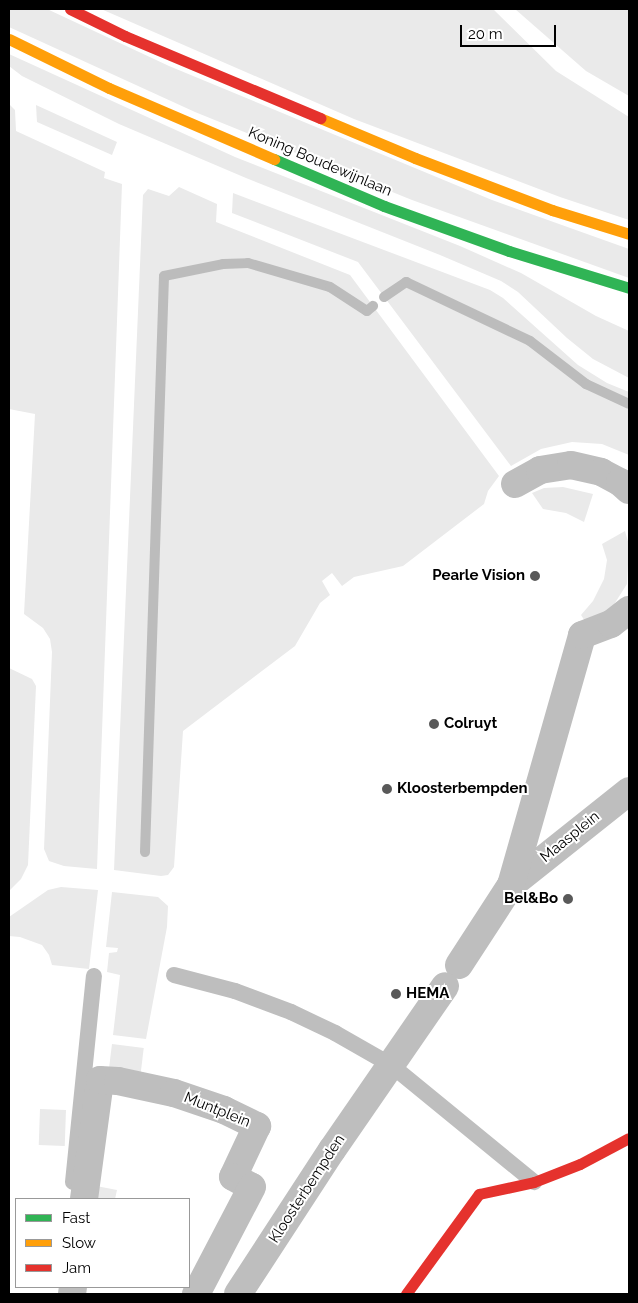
<!DOCTYPE html>
<html>
<head>
<meta charset="utf-8">
<style>
  body { margin:0 }
  #map { position:relative; width:638px; height:1303px; overflow:hidden; background:#fff; font-family:Raleway,sans-serif }
  div>[style] { position:absolute }
  .green>* { inset:0; background:#eaeaea; transform-origin:0 0 }
  .stream>* { height:10px; margin:-5px; padding:0 5px; transform-origin:5px; border-radius:5px; background:#bcbcbc }
  .lane>* { height:16px; margin:-8px; padding:0 8px; transform-origin:8px; border-radius:8px; background:#bebebe }
  .street>* { height:28px; margin:-14px; padding:0 14px; transform-origin:14px; border-radius:14px; background:#bebebe }
  .fast>* { height:11px; margin:-5.5px; padding:0 5.5px; transform-origin:5.5px; border-radius:5.5px; background:#30b455 }
  .slow>* { height:11px; margin:-5.5px; padding:0 5.5px; transform-origin:5.5px; border-radius:5.5px; background:#ff9f0a }
  .jam>* { height:11px; margin:-5.5px; padding:0 5.5px; transform-origin:5.5px; border-radius:5.5px; background:#e5322d }
  .dots>* { width:14px; height:14px; translate:-50% -50%; box-sizing:border-box; border:2px solid #fff; border-radius:50% }
  span { translate:-50% -50%; white-space:nowrap; text-align:center; line-height:1.15; -webkit-text-stroke:4px #fff; paint-order:stroke }
  .street-label { font-size:15px; color:#000 }
  .poi-label { font-size:15px; color:#000; font-weight:700 }
  .right { translate:-100% -50%; text-align:right }
  .left { translate:0 -50%; text-align:left }
  .frame { position:absolute; inset:0; border:10px solid #000; pointer-events:none }
  .legend { position:absolute; left:15px; top:1198px; width:175px; height:90px; box-sizing:border-box; background:#fff; border:1px solid #999; margin:0; padding:6px 9px; list-style:none; font-size:15px; color:#000 }
  .legend li { display:flex; align-items:center; gap:10px; height:25px }
  .legend b { width:25px; border:1px solid #999 }
  .scale { position:absolute; left:460px; top:25px; width:96px; height:22px; box-sizing:border-box; border:2px solid #000; border-top:0; padding-left:6px; font-size:15px; line-height:18px; white-space:nowrap; color:#000; -webkit-text-stroke:4px #fff; paint-order:stroke }
</style>
</head>
<body>
<div id="map">
  <div class="green">
    <div style="clip-path:polygon(9px 9px,47px 9px,169px 66px,492px 200px,629px 249px,629px 278px,412px 200px,195px 112px,9px 27px)"></div>
    <div style="clip-path:polygon(101px 9px,493px 9px,556px 71px,629px 117px,629px 220px,560px 197px,354px 119px)"></div>
    <div style="clip-path:polygon(515px 9px,629px 9px,629px 96px,586px 71px)"></div>
    <div style="clip-path:polygon(9px 54px,235px 157px,460px 246px,521px 273px,596px 316px,629px 331px,629px 378px,593px 359px,567px 338px,518px 292px,501px 281px,440px 255px,246px 178px,119px 124px,22px 76px,9px 66px)"></div>
    <div style="clip-path:polygon(9px 104px,15px 110px,16px 131px,105px 172px,104px 178px,122px 184px,97px 869px,64px 866px,49px 861px,44px 849px,52px 652px,50px 639px,43px 628px,24px 614px,35px 414px,9px 409px)"></div>
    <div style="clip-path:polygon(36px 105px,117px 142px,112px 155px,37px 122px)"></div>
    <div style="clip-path:polygon(179px 187px,217px 204px,216px 222px,350px 275px,499px 476px,488px 491px,484px 504px,403px 566px,354px 577px,342px 586px,332px 573px,322px 581px,330px 595px,320px 603px,295px 646px,183px 731px,174px 867px,168px 875px,161px 876px,114px 870px,143px 195px,148px 189px,169px 196px)"></div>
    <div style="clip-path:polygon(233px 193px,490px 290px,503px 298px,578px 365px,607px 383px,629px 392px,629px 455px,602px 444px,572px 442px,541px 449px,511px 466px,358px 262px,232px 213px)"></div>
    <div style="clip-path:polygon(563px 487px,593px 494px,584px 522px,566px 513px,543px 509px,532px 493px,544px 488px)"></div>
    <div style="clip-path:polygon(625px 531px,629px 545px,627px 584px,613px 606px,588px 626px,581px 615px,593px 601px,604px 579px,607px 560px,602px 544px)"></div>
    <div style="clip-path:polygon(9px 668px,32px 679px,36px 686px,28px 865px,21px 879px,9px 891px)"></div>
    <div style="clip-path:polygon(61px 887px,98px 890px,89px 969px,52px 965px,49px 955px,42px 945px,20px 937px,9px 936px,9px 917px,48px 890px)"></div>
    <div style="clip-path:polygon(112px 892px,158px 897px,168px 906px,167px 927px,146px 1039px,113px 1035px,120px 975px,107px 972px,109px 953px,117px 952px,118px 948px,106px 947px)"></div>
    <div style="left:112px;top:1044px;width:32px;height:34px;rotate:7deg"></div>
    <div style="left:40px;top:1109px;width:26px;height:36px;rotate:2deg"></div>
    <div style="clip-path:polygon(86px 1184px,117px 1190px,115px 1199px,84px 1199px)"></div>
  </div>
  <div class="stream">
    <div style="left:384px;top:297px;width:27px;rotate:-34deg"></div>
    <div style="left:406px;top:282px;width:137px;rotate:25.4deg"></div>
    <div style="left:530px;top:341px;width:71px;rotate:37.5deg"></div>
    <div style="left:586px;top:384px;width:47px;rotate:24.9deg"></div>
    <div style="left:145px;top:852px;width:576px;rotate:-88.11deg"></div>
    <div style="left:164px;top:276px;width:60px;rotate:-11.5deg"></div>
    <div style="left:223px;top:264px;width:25px;rotate:-2deg"></div>
    <div style="left:248px;top:263px;width:85px;rotate:16.3deg"></div>
    <div style="left:330px;top:287px;width:44px;rotate:33deg"></div>
    <div style="left:367px;top:311px;width:8px;rotate:-40deg"></div>
  </div>
  <div class="lane">
    <div style="left:174px;top:975px;width:63px;rotate:14.7deg"></div>
    <div style="left:235px;top:991px;width:60px;rotate:20.6deg"></div>
    <div style="left:291px;top:1012px;width:49px;rotate:25.5deg"></div>
    <div style="left:335px;top:1033px;width:64px;rotate:29.7deg"></div>
    <div style="left:391px;top:1065px;width:185px;rotate:39.3deg"></div>
    <div style="left:73px;top:1182px;width:207px;rotate:-84.2deg"></div>
  </div>
  <div class="street">
    <div style="left:515px;top:484px;width:29px;rotate:-29deg"></div>
    <div style="left:540px;top:470px;width:31px;rotate:-9deg"></div>
    <div style="left:571px;top:465px;width:31px;rotate:13deg"></div>
    <div style="left:601px;top:472px;width:21px;rotate:28deg"></div>
    <div style="left:620px;top:482px;width:12px;rotate:42deg"></div>
    <div style="left:511px;top:885px;width:151px;rotate:-38.5deg"></div>
    <div style="left:459px;top:965px;width:95px;rotate:-57deg"></div>
    <div style="left:511px;top:885px;width:260px;rotate:-74.1deg"></div>
    <div style="left:582px;top:635px;width:31px;rotate:-21deg"></div>
    <div style="left:611px;top:624px;width:23px;rotate:-38deg"></div>
    <div style="left:84px;top:1199px;width:120px;rotate:-82.3deg"></div>
    <div style="left:100px;top:1080px;width:18px;rotate:3deg"></div>
    <div style="left:118px;top:1081px;width:57px;rotate:12.1deg"></div>
    <div style="left:174px;top:1093px;width:53px;rotate:18.8deg"></div>
    <div style="left:224px;top:1110px;width:37px;rotate:26deg"></div>
    <div style="left:257px;top:1126px;width:56px;rotate:115.2deg"></div>
    <div style="left:233px;top:1177px;width:21px;rotate:28deg"></div>
    <div style="left:252px;top:1187px;width:121px;rotate:117.6deg"></div>
    <div style="left:72px;top:1294px;width:7px;rotate:-82deg"></div>
    <div style="left:238px;top:1294px;width:172px;rotate:-56.9deg"></div>
    <div style="left:332px;top:1150px;width:199px;rotate:-55.4deg"></div>
  </div>
  <div class="fast">
    <div style="left:274px;top:159px;width:120px;rotate:23.1deg"></div>
    <div style="left:384px;top:206px;width:133px;rotate:19.8deg"></div>
    <div style="left:509px;top:251px;width:126px;rotate:17.1deg"></div>
  </div>
  <div class="slow">
    <div style="left:9px;top:39px;width:111px;rotate:26.1deg"></div>
    <div style="left:109px;top:88px;width:180px;rotate:23.3deg"></div>
    <div style="left:320px;top:118px;width:103px;rotate:22.8deg"></div>
    <div style="left:415px;top:158px;width:147px;rotate:20.8deg"></div>
    <div style="left:552px;top:210px;width:81px;rotate:17.3deg"></div>
  </div>
  <div class="jam">
    <div style="left:70px;top:9px;width:61px;rotate:26.1deg"></div>
    <div style="left:125px;top:36px;width:212px;rotate:22.8deg"></div>
    <div style="left:406px;top:1294px;width:124px;rotate:-53.9deg"></div>
    <div style="left:479px;top:1194px;width:56px;rotate:-12.3deg"></div>
    <div style="left:534px;top:1182px;width:49px;rotate:-21.4deg"></div>
    <div style="left:580px;top:1164px;width:55px;rotate:-28deg"></div>
  </div>
  <div class="dots">
    <div style="left:535px;top:576px;background:#595959"></div>
    <div style="left:434px;top:724px;background:#595959"></div>
    <div style="left:387px;top:789px;background:#595959"></div>
    <div style="left:568px;top:899px;background:#595959"></div>
    <div style="left:396px;top:994px;background:#595959"></div>
  </div>
  <div class="street-label">
    <span style="left:320px;top:162px;rotate:23deg">Koning Boudewijnlaan</span>
    <span style="left:570px;top:837px;rotate:-39deg">Maasplein</span>
    <span style="left:217px;top:1110px;rotate:22deg">Muntplein</span>
    <span style="left:307px;top:1189px;rotate:-57deg">Kloosterbempden</span>
  </div>
  <div class="poi-label">
    <span class="right" style="left:525px;top:576px">Pearle Vision</span>
    <span class="left" style="left:444px;top:724px">Colruyt</span>
    <span class="left" style="left:397px;top:789px">Kloosterbempden</span>
    <span class="right" style="left:558px;top:899px">Bel&amp;Bo</span>
    <span class="left" style="left:406px;top:994px">HEMA</span>
  </div>
  <div class="frame"></div>
  <ul class="legend">
  <li><b style="height:6px;background:#30b455"></b>Fast</li>
  <li><b style="height:6px;background:#ff9f0a"></b>Slow</li>
  <li><b style="height:6px;background:#e5322d"></b>Jam</li>
  </ul>
  <div class="scale">20 m</div>
</div>
</body>
</html>
